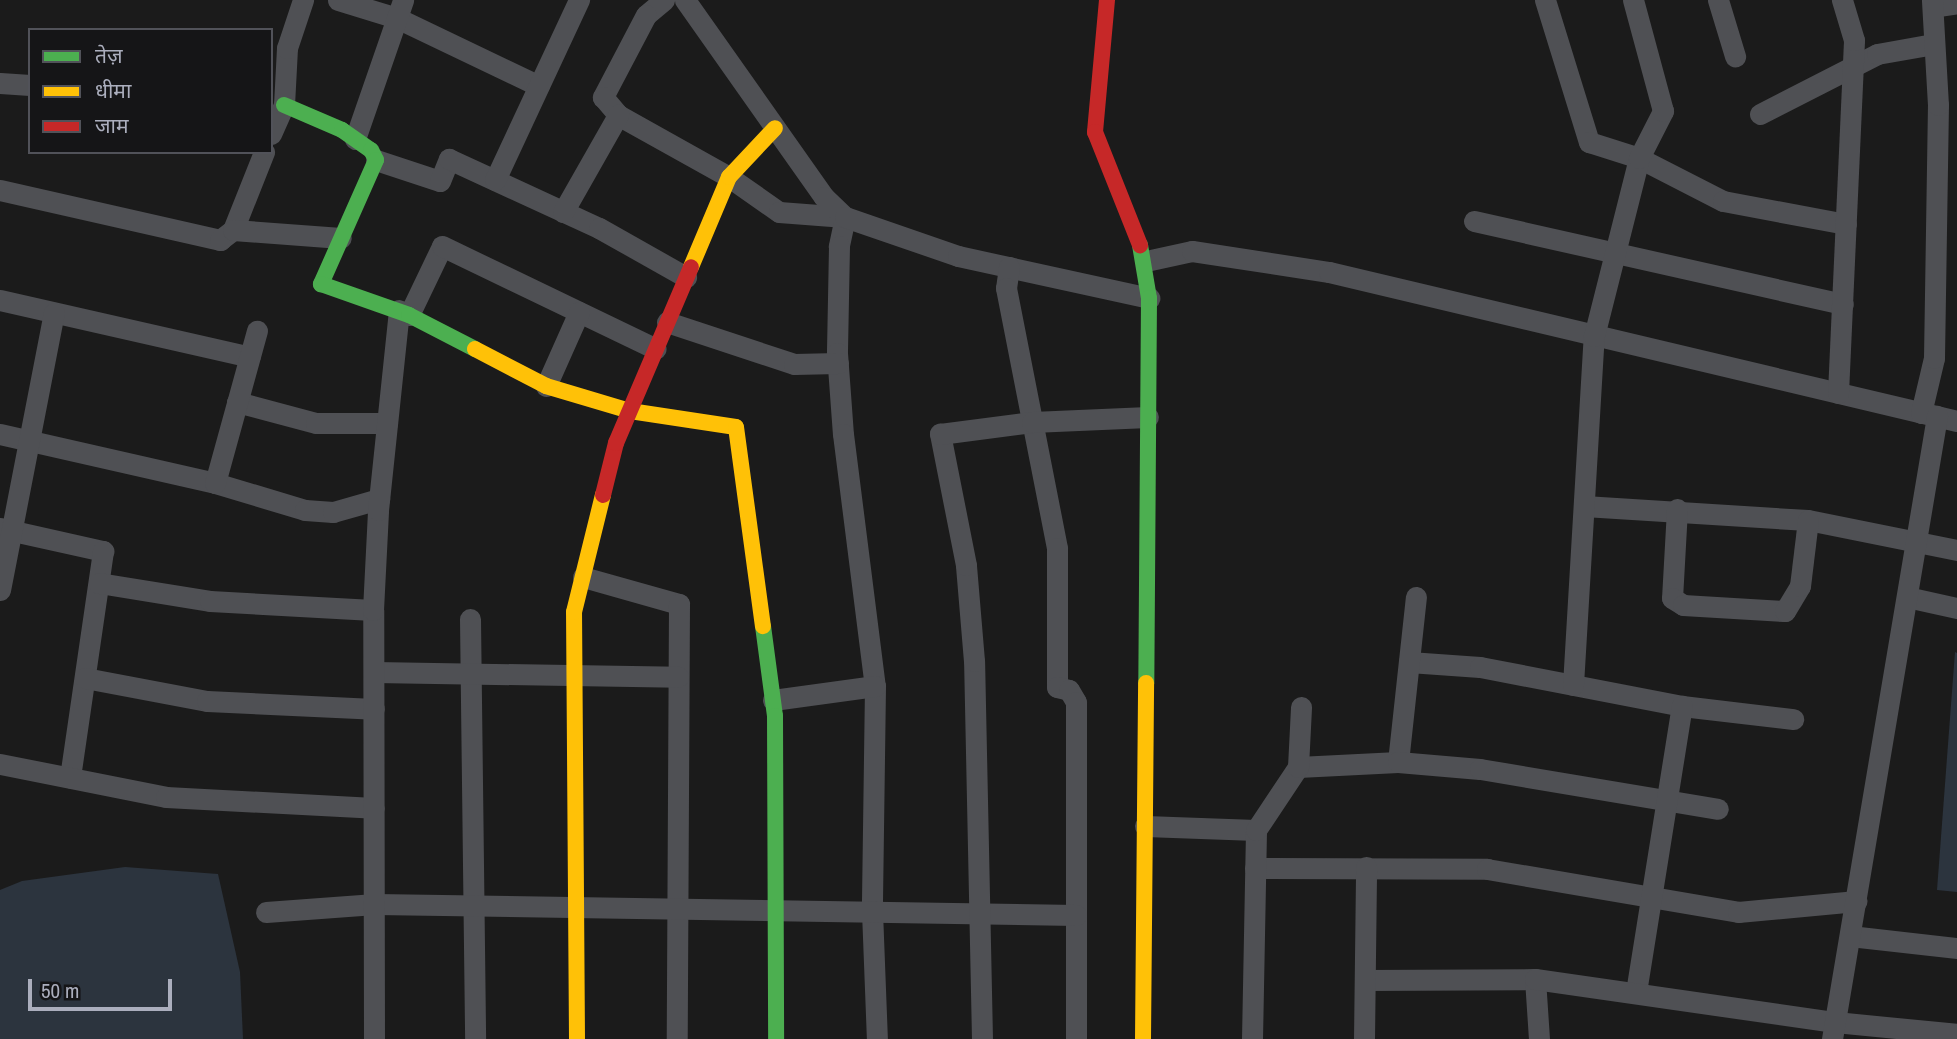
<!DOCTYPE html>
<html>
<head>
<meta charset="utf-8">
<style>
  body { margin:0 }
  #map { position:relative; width:1957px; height:1039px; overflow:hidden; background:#1b1b1b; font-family:"Archivo Narrow","Noto Sans Devanagari",sans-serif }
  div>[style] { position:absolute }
  .water>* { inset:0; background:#2c343e }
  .street>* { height:21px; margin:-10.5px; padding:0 10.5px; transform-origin:10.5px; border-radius:10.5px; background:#4f5054 }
  .fast>* { height:16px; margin:-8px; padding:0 8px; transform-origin:8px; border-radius:8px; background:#4caf50 }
  .slow>* { height:16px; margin:-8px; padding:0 8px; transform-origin:8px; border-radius:8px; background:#ffc107 }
  .jam>* { height:16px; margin:-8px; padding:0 8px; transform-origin:8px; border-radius:8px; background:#c62828 }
  span { translate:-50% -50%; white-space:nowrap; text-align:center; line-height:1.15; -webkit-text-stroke:6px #151517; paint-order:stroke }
  .legend { position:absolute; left:28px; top:28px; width:245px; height:126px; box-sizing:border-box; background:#151517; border:2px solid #515259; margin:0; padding:9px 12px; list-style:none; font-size:21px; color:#abaebd }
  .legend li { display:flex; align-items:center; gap:14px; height:35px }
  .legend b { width:35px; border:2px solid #515259 }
  .scale { position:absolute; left:28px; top:979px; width:144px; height:32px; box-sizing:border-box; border:4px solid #abaebd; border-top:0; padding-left:9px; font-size:21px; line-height:24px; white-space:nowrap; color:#abaebd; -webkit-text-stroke:5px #151517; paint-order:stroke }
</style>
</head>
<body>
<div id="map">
  <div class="water">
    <div style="clip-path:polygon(1955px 652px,1957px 653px,1957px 892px,1937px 890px)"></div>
    <div style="clip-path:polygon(125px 867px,218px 874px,240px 972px,243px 1039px,0 1039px,0 890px,22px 881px)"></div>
  </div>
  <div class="street">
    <div style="left:338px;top:0;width:62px;rotate:17deg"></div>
    <div style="left:397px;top:18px;width:157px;rotate:25.6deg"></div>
    <div style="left:664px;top:0;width:23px;rotate:140deg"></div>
    <div style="left:646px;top:15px;width:93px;rotate:117.7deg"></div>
    <div style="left:603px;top:97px;width:23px;rotate:50deg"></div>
    <div style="left:618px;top:115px;width:127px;rotate:29.2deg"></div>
    <div style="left:729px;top:177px;width:61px;rotate:35deg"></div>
    <div style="left:779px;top:212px;width:66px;rotate:4.3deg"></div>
    <div style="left:845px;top:217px;width:30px;rotate:102deg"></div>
    <div style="left:839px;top:246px;width:107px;rotate:91.1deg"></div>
    <div style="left:837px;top:353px;width:81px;rotate:85.8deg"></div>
    <div style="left:843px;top:434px;width:254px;rotate:82.8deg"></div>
    <div style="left:875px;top:686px;width:225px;rotate:90.8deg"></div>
    <div style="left:872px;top:911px;width:128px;rotate:87.8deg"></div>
    <div style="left:685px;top:0;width:241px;rotate:54.8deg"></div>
    <div style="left:824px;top:197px;width:29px;rotate:44deg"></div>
    <div style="left:845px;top:217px;width:120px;rotate:19deg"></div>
    <div style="left:958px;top:256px;width:196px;rotate:12.4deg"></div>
    <div style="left:1545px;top:0;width:149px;rotate:72.8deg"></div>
    <div style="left:1589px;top:142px;width:52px;rotate:17.7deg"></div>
    <div style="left:1639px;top:158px;width:94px;rotate:27.1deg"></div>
    <div style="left:1723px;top:201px;width:125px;rotate:10.6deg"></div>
    <div style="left:1718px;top:0;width:59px;rotate:73.1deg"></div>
    <div style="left:1933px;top:7px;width:24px;rotate:-9deg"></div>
    <div style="left:0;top:83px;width:30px;rotate:4deg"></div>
    <div style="left:1760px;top:114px;width:131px;rotate:-27.1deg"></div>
    <div style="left:1877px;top:54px;width:58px;rotate:-10deg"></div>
    <div style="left:271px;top:134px;width:32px;rotate:-66deg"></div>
    <div style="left:284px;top:105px;width:57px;rotate:-87deg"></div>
    <div style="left:287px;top:48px;width:51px;rotate:-71.6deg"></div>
    <div style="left:355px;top:139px;width:147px;rotate:-70.9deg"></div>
    <div style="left:376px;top:160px;width:67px;rotate:18.2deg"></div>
    <div style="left:440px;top:181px;width:24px;rotate:-68deg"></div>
    <div style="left:449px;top:159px;width:165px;rotate:24.7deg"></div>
    <div style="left:599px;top:228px;width:100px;rotate:29.4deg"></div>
    <div style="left:495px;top:180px;width:199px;rotate:-65deg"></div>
    <div style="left:0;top:190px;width:226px;rotate:12.8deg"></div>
    <div style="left:220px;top:240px;width:16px;rotate:-38deg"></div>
    <div style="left:233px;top:230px;width:84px;rotate:-68.3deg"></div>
    <div style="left:563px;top:212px;width:112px;rotate:-60.4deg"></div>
    <div style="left:1474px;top:221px;width:378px;rotate:12.7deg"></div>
    <div style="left:233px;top:230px;width:108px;rotate:4.2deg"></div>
    <div style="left:1146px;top:261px;width:47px;rotate:-12.3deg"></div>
    <div style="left:1192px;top:251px;width:139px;rotate:8.7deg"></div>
    <div style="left:1329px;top:272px;width:645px;rotate:13.35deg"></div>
    <div style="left:1009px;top:267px;width:21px;rotate:98deg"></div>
    <div style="left:1006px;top:288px;width:265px;rotate:78.9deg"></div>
    <div style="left:1057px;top:548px;width:139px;rotate:90deg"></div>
    <div style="left:1057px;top:687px;width:12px;rotate:14deg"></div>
    <div style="left:1069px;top:690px;width:14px;rotate:60deg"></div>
    <div style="left:1076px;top:702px;width:337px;rotate:90deg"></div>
    <div style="left:0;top:300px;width:256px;rotate:12.8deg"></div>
    <div style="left:409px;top:315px;width:76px;rotate:-64.4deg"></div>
    <div style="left:442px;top:246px;width:237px;rotate:25.7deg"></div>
    <div style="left:667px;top:322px;width:134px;rotate:18.3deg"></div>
    <div style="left:794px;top:364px;width:44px;rotate:-1.3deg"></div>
    <div style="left:546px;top:386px;width:81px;rotate:-66deg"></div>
    <div style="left:1838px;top:393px;width:353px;rotate:-87.4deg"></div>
    <div style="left:1854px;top:40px;width:42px;rotate:-106.7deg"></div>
    <div style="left:237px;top:402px;width:82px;rotate:14.9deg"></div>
    <div style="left:316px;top:423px;width:71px"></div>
    <div style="left:1921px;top:413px;width:57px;rotate:-76.7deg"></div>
    <div style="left:1934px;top:358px;width:253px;rotate:-89.1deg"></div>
    <div style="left:1938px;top:105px;width:105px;rotate:-93.3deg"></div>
    <div style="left:0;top:434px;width:221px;rotate:12.8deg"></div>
    <div style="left:215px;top:483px;width:94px;rotate:16.7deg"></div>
    <div style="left:305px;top:510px;width:28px;rotate:4deg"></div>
    <div style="left:333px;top:512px;width:48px;rotate:-15.8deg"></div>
    <div style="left:215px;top:483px;width:158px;rotate:-74.6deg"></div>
    <div style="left:1584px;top:506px;width:224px;rotate:3.6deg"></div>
    <div style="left:1808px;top:520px;width:152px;rotate:11.4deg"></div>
    <div style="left:1677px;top:509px;width:89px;rotate:93.2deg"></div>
    <div style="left:1672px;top:598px;width:13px;rotate:32deg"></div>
    <div style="left:1683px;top:605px;width:102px;rotate:3.4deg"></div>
    <div style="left:1785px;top:611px;width:29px;rotate:-59deg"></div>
    <div style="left:1800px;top:586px;width:66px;rotate:-83.1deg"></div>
    <div style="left:0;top:528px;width:106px;rotate:12.6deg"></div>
    <div style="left:103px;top:551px;width:229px;rotate:98.3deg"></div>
    <div style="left:583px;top:577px;width:100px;rotate:15.7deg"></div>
    <div style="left:679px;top:604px;width:435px;rotate:90.3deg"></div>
    <div style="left:99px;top:583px;width:112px;rotate:9.2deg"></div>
    <div style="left:210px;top:601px;width:163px;rotate:3.2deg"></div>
    <div style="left:0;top:590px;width:282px;rotate:-79deg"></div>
    <div style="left:1907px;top:597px;width:51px;rotate:12.4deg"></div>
    <div style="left:470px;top:619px;width:420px;rotate:89.3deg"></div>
    <div style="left:1409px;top:662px;width:71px;rotate:4deg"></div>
    <div style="left:1480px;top:667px;width:206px;rotate:10.9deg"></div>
    <div style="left:1682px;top:706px;width:112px;rotate:6.7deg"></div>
    <div style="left:374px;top:672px;width:304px;rotate:0.9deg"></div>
    <div style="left:85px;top:678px;width:124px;rotate:10.7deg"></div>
    <div style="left:207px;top:701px;width:167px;rotate:2.7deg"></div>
    <div style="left:1573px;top:685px;width:350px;rotate:-86.6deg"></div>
    <div style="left:1594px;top:336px;width:184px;rotate:-75.8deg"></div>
    <div style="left:1639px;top:158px;width:53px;rotate:-62.9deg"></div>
    <div style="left:1663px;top:111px;width:115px;rotate:-105.1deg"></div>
    <div style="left:773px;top:700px;width:103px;rotate:-7.8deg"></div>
    <div style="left:1398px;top:762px;width:166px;rotate:-83.8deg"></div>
    <div style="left:0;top:764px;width:169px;rotate:11.2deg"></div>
    <div style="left:166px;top:797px;width:208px;rotate:3deg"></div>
    <div style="left:1298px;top:767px;width:100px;rotate:-2.9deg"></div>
    <div style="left:1398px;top:762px;width:82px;rotate:4.9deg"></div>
    <div style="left:1480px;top:769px;width:241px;rotate:9.5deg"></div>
    <div style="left:1145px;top:826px;width:111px;rotate:2.1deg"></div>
    <div style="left:1255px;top:868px;width:232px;rotate:0.2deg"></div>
    <div style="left:1487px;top:869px;width:255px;rotate:9.7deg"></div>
    <div style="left:1738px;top:912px;width:119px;rotate:-5.3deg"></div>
    <div style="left:266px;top:912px;width:109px;rotate:-4.2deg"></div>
    <div style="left:375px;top:904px;width:701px;rotate:0.9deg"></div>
    <div style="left:1850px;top:936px;width:108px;rotate:6.4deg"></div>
    <div style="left:1365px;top:980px;width:170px;rotate:-0.3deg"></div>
    <div style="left:1636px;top:992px;width:290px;rotate:-80.9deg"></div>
    <div style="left:374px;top:1039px;width:429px;rotate:-90.1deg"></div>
    <div style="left:373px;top:610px;width:100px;rotate:-87.1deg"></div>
    <div style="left:378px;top:510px;width:201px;rotate:-84deg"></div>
    <div style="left:982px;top:1039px;width:378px;rotate:-91.2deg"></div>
    <div style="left:974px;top:661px;width:96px;rotate:-94.8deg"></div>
    <div style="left:966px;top:565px;width:134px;rotate:-101.2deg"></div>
    <div style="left:940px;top:434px;width:93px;rotate:-7.4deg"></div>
    <div style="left:1032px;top:422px;width:116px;rotate:-2.5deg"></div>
    <div style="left:1252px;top:1039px;width:209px;rotate:-88.9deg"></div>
    <div style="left:1256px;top:830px;width:76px;rotate:-56.3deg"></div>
    <div style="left:1298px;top:767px;width:60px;rotate:-87.1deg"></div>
    <div style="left:1364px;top:1039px;width:172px;rotate:-89.3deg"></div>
    <div style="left:1539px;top:1039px;width:60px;rotate:-93.8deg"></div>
    <div style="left:1535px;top:979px;width:303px;rotate:8.2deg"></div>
    <div style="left:1835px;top:1022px;width:123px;rotate:5.6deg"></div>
    <div style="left:1832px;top:1039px;width:632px;rotate:-80.43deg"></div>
  </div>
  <div class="fast">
    <div style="left:284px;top:105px;width:63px;rotate:23.3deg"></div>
    <div style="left:342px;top:130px;width:35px;rotate:35deg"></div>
    <div style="left:371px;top:150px;width:11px;rotate:63deg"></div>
    <div style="left:376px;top:160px;width:136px;rotate:113.9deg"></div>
    <div style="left:321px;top:284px;width:93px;rotate:19.4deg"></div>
    <div style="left:409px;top:315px;width:74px;rotate:27.3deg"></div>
    <div style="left:1140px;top:245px;width:54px;rotate:80.4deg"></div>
    <div style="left:1149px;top:298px;width:385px;rotate:90.4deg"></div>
    <div style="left:763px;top:626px;width:91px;rotate:82.4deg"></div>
    <div style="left:775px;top:716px;width:323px;rotate:89.8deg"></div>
  </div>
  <div class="slow">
    <div style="left:691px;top:267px;width:98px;rotate:-67.1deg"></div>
    <div style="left:729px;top:177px;width:67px;rotate:-46.8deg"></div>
    <div style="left:475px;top:349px;width:80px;rotate:27.5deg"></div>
    <div style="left:546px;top:386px;width:88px;rotate:16.6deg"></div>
    <div style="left:630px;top:411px;width:107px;rotate:8.6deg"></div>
    <div style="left:736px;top:427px;width:201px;rotate:82.3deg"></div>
    <div style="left:577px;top:1039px;width:427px;rotate:-90.4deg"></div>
    <div style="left:574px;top:612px;width:121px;rotate:-76.1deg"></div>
    <div style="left:1143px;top:1039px;width:356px;rotate:-89.5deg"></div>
  </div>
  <div class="jam">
    <div style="left:1107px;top:0;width:133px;rotate:95.2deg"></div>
    <div style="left:1095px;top:132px;width:122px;rotate:68.3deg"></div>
    <div style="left:603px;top:495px;width:54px;rotate:-76deg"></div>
    <div style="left:616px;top:443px;width:191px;rotate:-66.9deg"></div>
  </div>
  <ul class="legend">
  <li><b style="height:9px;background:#4caf50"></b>तेज़</li>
  <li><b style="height:9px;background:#ffc107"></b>धीमा</li>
  <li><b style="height:9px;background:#c62828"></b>जाम</li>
  </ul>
  <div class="scale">50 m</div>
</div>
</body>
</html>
